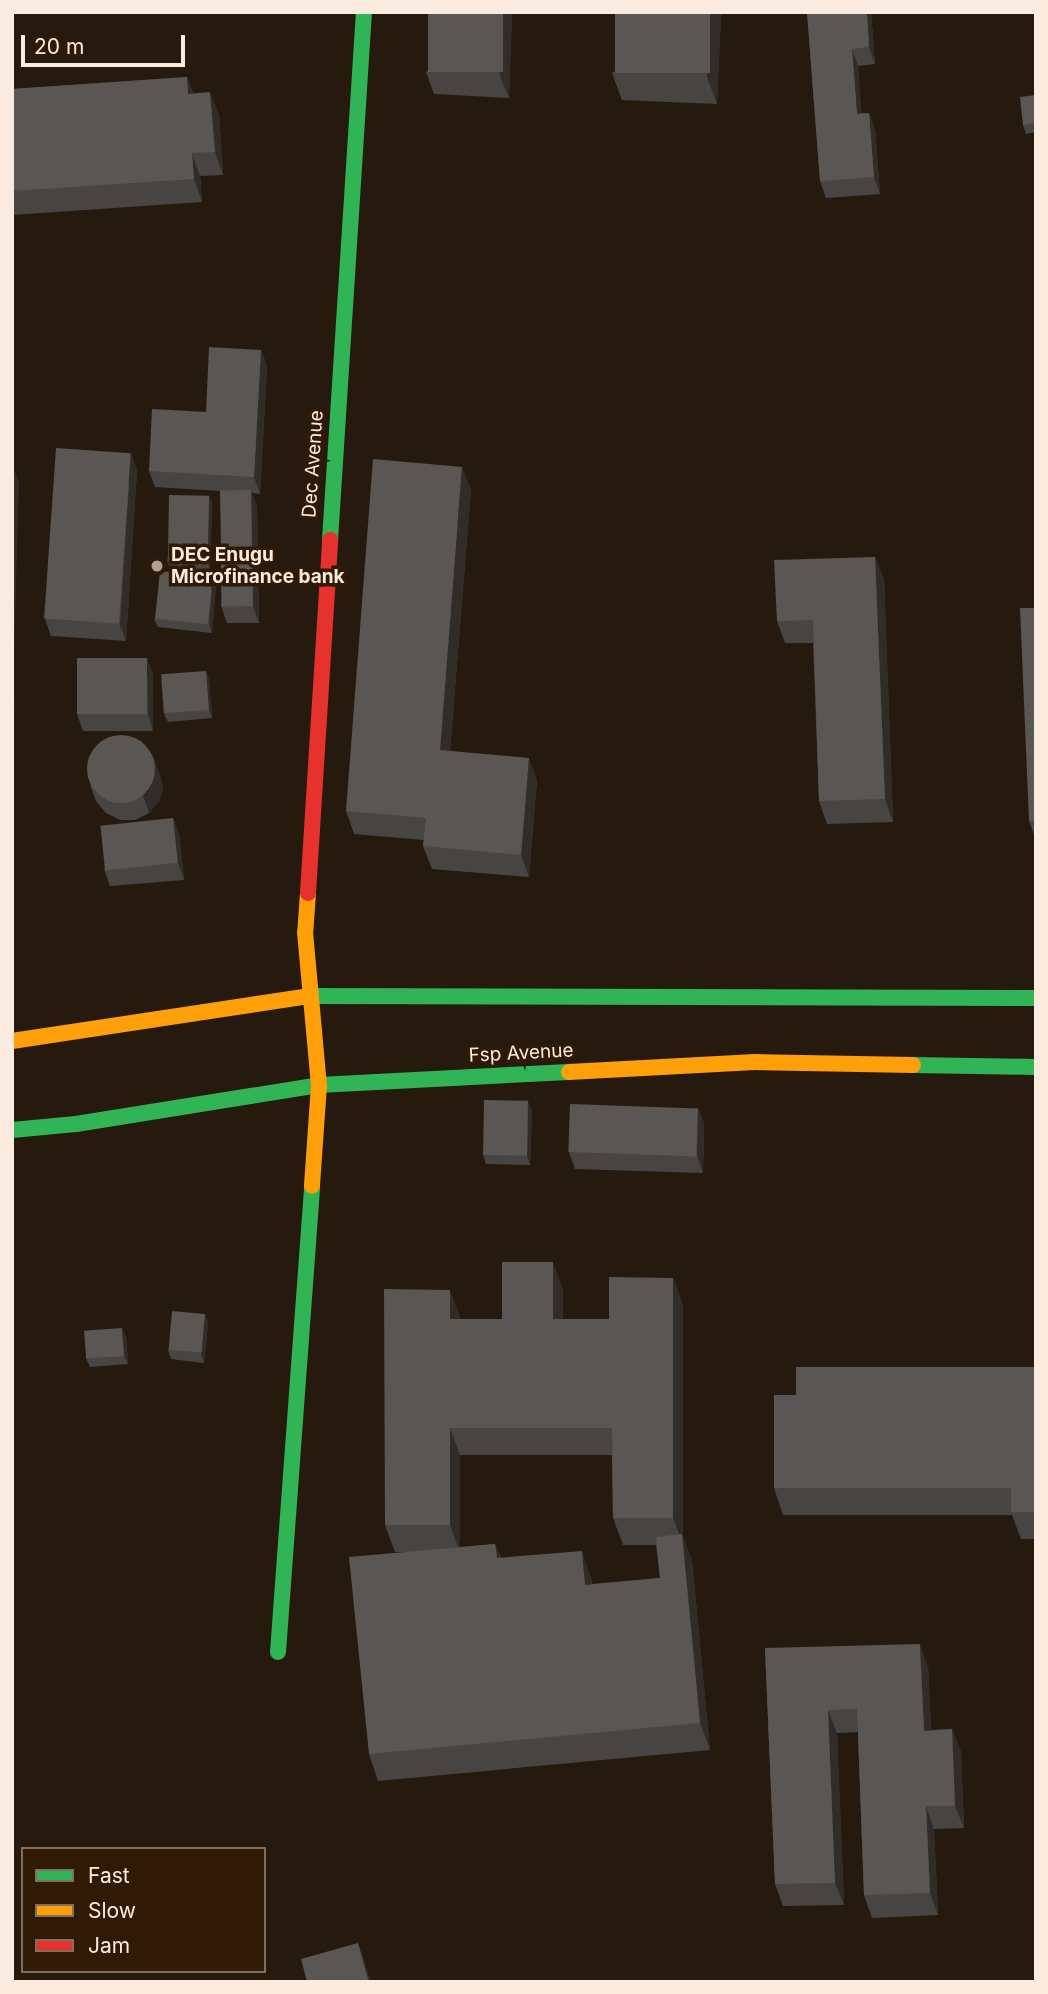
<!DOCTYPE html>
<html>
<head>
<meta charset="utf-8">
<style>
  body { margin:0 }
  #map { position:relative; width:1048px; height:1994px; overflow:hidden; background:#261a0f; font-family:Inter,sans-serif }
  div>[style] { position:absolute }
  .fast>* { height:16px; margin:-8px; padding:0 8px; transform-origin:8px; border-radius:8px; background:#30b455 }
  .slow>* { height:16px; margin:-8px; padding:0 8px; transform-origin:8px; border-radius:8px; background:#ff9f0a }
  .jam>* { height:16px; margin:-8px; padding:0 8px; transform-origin:8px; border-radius:8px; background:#e5322d }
  .wall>* { inset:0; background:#464543 }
  .shaded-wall>* { inset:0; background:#312c27 }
  .building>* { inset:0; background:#595653; transform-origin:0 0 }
  .round { border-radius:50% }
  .dots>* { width:19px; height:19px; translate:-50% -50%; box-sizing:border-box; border:4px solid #301a05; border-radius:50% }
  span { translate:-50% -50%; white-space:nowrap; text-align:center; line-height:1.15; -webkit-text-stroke:7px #301a05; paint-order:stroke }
  .street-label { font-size:19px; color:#fbebde }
  .poi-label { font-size:19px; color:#fbebde; font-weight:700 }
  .left { translate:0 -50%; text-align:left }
  .frame { position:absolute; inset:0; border:14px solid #fbebde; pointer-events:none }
  .legend { position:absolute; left:21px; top:1847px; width:245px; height:126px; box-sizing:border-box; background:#301a05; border:2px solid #816e5c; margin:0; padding:9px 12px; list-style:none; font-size:21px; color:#fbebde }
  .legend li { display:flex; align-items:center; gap:14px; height:35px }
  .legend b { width:35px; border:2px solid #816e5c }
  .scale { position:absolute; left:21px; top:35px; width:164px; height:32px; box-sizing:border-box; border:4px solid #fbebde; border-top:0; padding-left:9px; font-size:21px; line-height:24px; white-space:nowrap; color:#fbebde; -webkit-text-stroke:5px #301a05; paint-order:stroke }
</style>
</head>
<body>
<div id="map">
  <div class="fast">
    <div style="left:330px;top:540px;width:529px;rotate:-86.32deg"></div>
    <div style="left:309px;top:996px;width:727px;rotate:0.16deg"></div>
    <div style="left:913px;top:1065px;width:123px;rotate:0.9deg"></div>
    <div style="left:12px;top:1130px;width:64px;rotate:-5.4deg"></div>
    <div style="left:76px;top:1124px;width:246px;rotate:-9.1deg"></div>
    <div style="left:319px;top:1085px;width:250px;rotate:-3deg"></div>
    <div style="left:278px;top:1652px;width:467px;rotate:-85.8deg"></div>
  </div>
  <div class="slow">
    <div style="left:308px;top:893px;width:39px;rotate:94deg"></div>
    <div style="left:305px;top:932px;width:154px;rotate:84.8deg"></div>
    <div style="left:319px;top:1085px;width:101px;rotate:94deg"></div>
    <div style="left:12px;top:1041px;width:300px;rotate:-8.6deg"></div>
    <div style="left:569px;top:1072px;width:186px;rotate:-3.1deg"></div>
    <div style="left:755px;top:1062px;width:158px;rotate:1.1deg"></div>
  </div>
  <div class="jam">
    <div style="left:308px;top:893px;width:354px;rotate:-86.4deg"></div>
  </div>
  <div class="wall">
    <div style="clip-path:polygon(512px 12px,509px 98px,434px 94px,426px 72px)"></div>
    <div style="clip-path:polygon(721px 12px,717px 104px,622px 100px,612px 73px)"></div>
    <div style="clip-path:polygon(807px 12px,871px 12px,875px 64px,858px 66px,861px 113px,869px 113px,875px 129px,880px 194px,826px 198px,820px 181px)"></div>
    <div style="clip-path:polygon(187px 77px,193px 93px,219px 114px,223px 175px,200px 176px,202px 202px,12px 215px,12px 89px)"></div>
    <div style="clip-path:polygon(1036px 95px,1036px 132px,1026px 134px,1023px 125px)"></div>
    <div style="clip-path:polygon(261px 350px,267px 366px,260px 494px,252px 493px,257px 507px,259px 623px,227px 623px,221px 606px,221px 491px,155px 487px,149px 471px,206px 412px)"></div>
    <div style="clip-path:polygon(137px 470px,126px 641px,51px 636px,45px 619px)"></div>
    <div style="clip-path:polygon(471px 489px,450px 751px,537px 780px,529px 877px,432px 869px,423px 846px,424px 840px,354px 834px,346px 811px)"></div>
    <div style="clip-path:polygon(209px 496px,212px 504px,210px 570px,170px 569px,167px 560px)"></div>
    <div style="clip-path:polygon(875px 557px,884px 579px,893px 822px,827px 824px,819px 801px,813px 643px,785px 643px,777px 621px)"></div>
    <div style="clip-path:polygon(216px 586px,212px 633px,158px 627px,154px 619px)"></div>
    <div style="clip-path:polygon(1036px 608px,1036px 840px,1029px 821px)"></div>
    <div style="clip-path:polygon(206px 671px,209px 680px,212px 718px,168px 722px,164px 714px)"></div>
    <div style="clip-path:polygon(153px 674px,153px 731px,83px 731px,77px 714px)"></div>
    <div style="clip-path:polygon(159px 772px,163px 787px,159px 801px,149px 813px,135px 820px,120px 820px,106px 813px,96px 801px,90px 785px)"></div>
    <div style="clip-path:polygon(173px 818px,179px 834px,184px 880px,110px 886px,104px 869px)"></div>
    <div style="clip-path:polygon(698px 1108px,704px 1124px,703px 1173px,575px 1169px,569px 1152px)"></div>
    <div style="clip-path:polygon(532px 1110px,530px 1165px,486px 1164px,483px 1155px)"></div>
    <div style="clip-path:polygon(evenodd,673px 1278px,683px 1305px,683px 1537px,692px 1561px,710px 1750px,378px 1781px,369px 1754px,412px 1552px,395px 1552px,385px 1525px,460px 1317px,460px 1319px,502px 1319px,563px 1289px,563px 1319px,609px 1319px,673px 1278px,460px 1455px,612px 1455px,613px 1518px,623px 1545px,656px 1545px,660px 1578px,592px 1584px,591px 1578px,501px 1558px,495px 1544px,460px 1547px,460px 1455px)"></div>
    <div style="clip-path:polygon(205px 1314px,208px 1323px,204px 1363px,171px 1359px,168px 1350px)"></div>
    <div style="clip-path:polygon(126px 1336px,128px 1364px,90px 1367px,86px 1358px)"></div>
    <div style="clip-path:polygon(1036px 1367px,1036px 1539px,1021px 1539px,1012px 1515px,783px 1515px,774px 1488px,796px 1395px)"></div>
    <div style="clip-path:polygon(765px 1648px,928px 1666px,931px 1730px,952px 1729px,961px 1752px,964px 1828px,934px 1829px,938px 1915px,872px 1918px,864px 1895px,858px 1732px,837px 1733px,844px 1905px,783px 1906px,775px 1884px)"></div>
  </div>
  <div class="shaded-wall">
    <div style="clip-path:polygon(503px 12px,512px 12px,509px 98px,500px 76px)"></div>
    <div style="clip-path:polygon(710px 12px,721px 12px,717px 104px,707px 77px)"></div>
    <div style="clip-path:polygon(867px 12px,871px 12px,875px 64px,869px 47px)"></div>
    <div style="clip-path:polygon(852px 49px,858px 66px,863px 130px,857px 114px)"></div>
    <div style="clip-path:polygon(187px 77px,195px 100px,188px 94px)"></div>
    <div style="clip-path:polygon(210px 92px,219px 114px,223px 175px,215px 152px)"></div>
    <div style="clip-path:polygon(869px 113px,875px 129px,880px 194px,874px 177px)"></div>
    <div style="clip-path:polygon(192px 153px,200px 176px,202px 202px,194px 179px)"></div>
    <div style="clip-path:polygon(261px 350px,267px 366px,260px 494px,254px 477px)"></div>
    <div style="clip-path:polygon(131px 453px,137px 470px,126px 641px,120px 625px)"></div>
    <div style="clip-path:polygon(12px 464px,19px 483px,13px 688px,12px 685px)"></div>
    <div style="clip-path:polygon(462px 467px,471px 489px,448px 773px,440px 750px)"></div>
    <div style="clip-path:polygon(251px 490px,257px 507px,259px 623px,253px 606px)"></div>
    <div style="clip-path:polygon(209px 496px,212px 504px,210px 570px,207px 561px)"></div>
    <div style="clip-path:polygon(875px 557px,884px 579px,893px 822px,885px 799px)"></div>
    <div style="clip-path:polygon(213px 577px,216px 586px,212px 633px,209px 624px)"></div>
    <div style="clip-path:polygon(147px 658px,153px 674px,153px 731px,148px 714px)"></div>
    <div style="clip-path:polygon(206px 671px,209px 680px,212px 718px,209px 710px)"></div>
    <div style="clip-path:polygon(12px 689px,14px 694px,15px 714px,12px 708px)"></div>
    <div style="clip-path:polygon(153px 755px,159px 772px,163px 787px,159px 801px,149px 813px,143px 796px)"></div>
    <div style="clip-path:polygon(529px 758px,537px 780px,529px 877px,521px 855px)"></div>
    <div style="clip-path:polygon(173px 818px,179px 834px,184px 880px,178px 863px)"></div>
    <div style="clip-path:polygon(528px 1101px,532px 1110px,530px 1165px,527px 1156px)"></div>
    <div style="clip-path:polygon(698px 1108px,704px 1124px,703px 1173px,697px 1156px)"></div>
    <div style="clip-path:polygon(553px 1262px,563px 1289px,563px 1346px,553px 1319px)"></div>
    <div style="clip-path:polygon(673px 1278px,683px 1305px,683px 1537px,692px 1561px,710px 1750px,700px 1723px,683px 1545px,673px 1518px)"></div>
    <div style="clip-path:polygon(450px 1290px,460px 1317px,460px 1346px,450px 1319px)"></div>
    <div style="clip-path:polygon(205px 1314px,208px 1323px,204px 1363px,201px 1354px)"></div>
    <div style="clip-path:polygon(122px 1328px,126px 1336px,128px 1364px,124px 1356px)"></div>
    <div style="clip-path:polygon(450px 1428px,460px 1455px,460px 1552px,450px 1525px)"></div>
    <div style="clip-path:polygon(495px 1544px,505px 1571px,497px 1558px)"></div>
    <div style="clip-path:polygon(582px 1551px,591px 1578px,594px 1612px,585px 1585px)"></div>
    <div style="clip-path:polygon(920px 1644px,928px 1666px,932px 1753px,924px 1731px)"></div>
    <div style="clip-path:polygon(828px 1710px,837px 1733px,844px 1905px,835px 1883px)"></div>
    <div style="clip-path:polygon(952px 1729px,961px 1752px,964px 1828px,955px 1806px)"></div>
    <div style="clip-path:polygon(926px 1806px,934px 1829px,938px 1915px,930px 1893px)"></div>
    <div style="clip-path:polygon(358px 1943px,364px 1960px,371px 1982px,369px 1982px)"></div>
  </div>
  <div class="building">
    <div style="left:428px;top:12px;width:75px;height:60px"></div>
    <div style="left:615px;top:12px;width:95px;height:61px"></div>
    <div style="clip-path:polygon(807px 12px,867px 12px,869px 47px,852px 49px,857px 114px,869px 113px,874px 177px,820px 181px)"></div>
    <div style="clip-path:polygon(187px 77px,188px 94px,210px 92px,215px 152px,192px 153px,194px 179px,12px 191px,12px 89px)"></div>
    <div style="clip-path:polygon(1036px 95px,1036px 123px,1023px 125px,1020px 97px)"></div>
    <div style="clip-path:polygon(209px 347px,261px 350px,254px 477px,149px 471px,152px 409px,206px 412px)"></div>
    <div style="left:56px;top:448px;width:75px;height:171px;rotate:4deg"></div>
    <div style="clip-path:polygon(373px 459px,462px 467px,440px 750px,529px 758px,521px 855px,423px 846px,426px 818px,346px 811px)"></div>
    <div style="left:251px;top:490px;width:116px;height:31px;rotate:89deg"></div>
    <div style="left:169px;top:495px;width:40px;height:65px;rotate:1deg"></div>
    <div style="clip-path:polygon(875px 557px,885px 799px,819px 801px,813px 620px,777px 621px,774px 560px)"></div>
    <div style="left:160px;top:571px;width:53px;height:48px;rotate:6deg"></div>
    <div style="clip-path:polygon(1020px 608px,1036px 608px,1036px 821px,1029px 821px)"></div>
    <div style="left:77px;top:658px;width:70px;height:56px"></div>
    <div style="left:206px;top:671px;width:39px;height:45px;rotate:86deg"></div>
    <div class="round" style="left:87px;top:735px;width:68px;height:68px"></div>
    <div style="left:173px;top:818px;width:45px;height:73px;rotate:84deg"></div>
    <div style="left:484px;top:1100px;width:44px;height:55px;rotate:1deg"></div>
    <div style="left:570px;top:1104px;width:128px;height:48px;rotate:2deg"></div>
    <div style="clip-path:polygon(502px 1262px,553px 1262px,553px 1319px,609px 1319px,609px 1277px,673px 1278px,673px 1518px,613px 1518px,612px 1428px,450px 1428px,450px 1525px,385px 1525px,384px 1289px,450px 1290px,450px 1319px,502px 1319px)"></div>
    <div style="left:172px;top:1311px;width:33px;height:39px;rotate:5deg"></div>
    <div style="left:122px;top:1328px;width:28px;height:38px;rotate:86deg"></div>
    <div style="clip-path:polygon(796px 1367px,1036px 1367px,1036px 1512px,1011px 1512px,1011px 1488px,774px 1488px,774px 1395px,796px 1395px)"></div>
    <div style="clip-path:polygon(682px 1534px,700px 1723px,369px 1754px,349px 1557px,495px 1544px,497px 1558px,582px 1551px,585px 1585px,660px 1578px,656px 1537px)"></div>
    <div style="clip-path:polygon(920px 1644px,924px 1731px,952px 1729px,955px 1806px,926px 1806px,930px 1893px,864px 1895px,857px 1709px,828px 1710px,835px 1883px,775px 1884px,765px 1648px)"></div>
    <div style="clip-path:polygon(358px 1943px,369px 1982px,307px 1982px,301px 1959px)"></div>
  </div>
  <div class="dots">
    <div style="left:157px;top:566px;background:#b0a296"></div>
  </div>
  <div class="street-label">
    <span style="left:313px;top:464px;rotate:-86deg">Dec Avenue</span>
    <span style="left:521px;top:1053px;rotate:-3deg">Fsp Avenue</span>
  </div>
  <div class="poi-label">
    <span class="left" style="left:171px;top:566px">DEC Enugu<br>Microfinance bank</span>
  </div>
  <div class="frame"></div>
  <ul class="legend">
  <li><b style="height:9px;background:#30b455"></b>Fast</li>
  <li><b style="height:9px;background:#ff9f0a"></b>Slow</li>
  <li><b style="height:9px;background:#e5322d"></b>Jam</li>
  </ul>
  <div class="scale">20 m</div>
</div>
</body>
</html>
